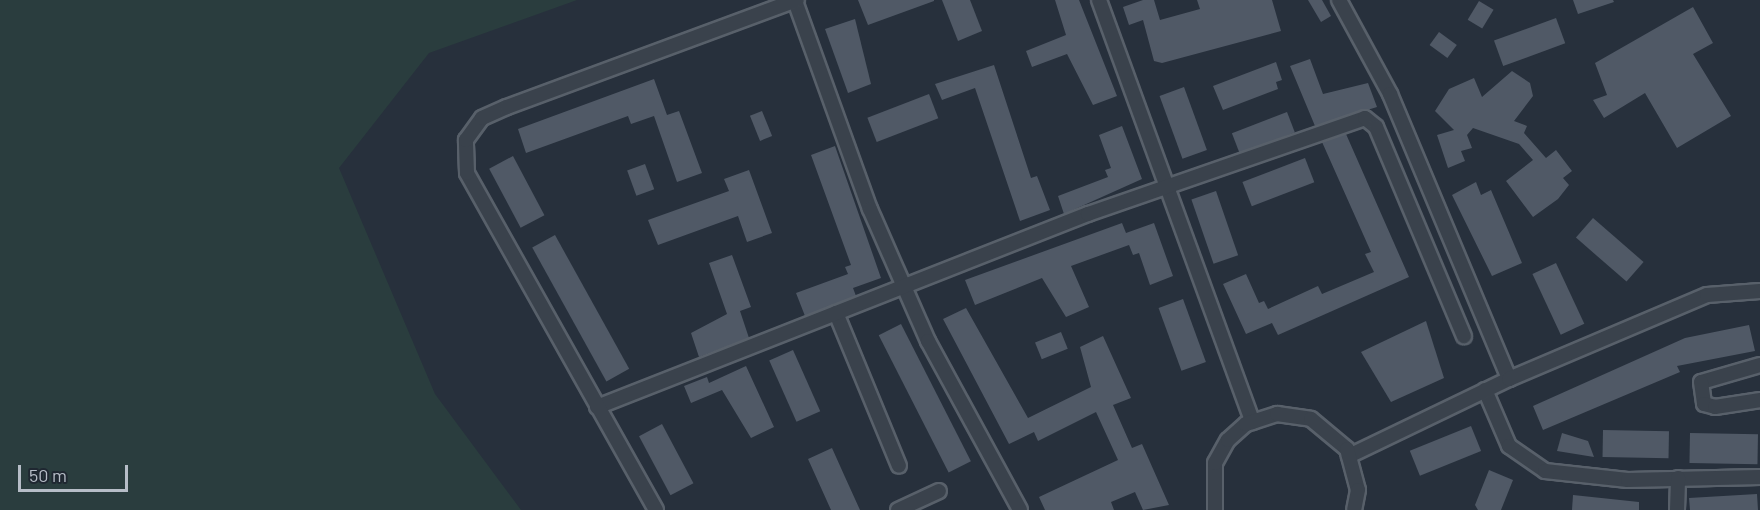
<!DOCTYPE html>
<html>
<head>
<meta charset="utf-8">
<style>
  body { margin:0 }
  #map { position:relative; width:1760px; height:510px; overflow:hidden; background:#27303c; font-family:Barlow,sans-serif }
  div>[style] { position:absolute }
  .green>* { inset:0; background:#2a3d3e }
  .building>* { inset:0; background:#505966; transform-origin:0 0 }
  .roads { filter:drop-shadow(2px 0 #58606a) drop-shadow(-2px 0 #58606a) drop-shadow(0 2px #58606a) drop-shadow(0 -2px #58606a) }
  .minor>* { height:14px; margin:-7px; padding:0 7px; transform-origin:7px; border-radius:7px; background:#3a424c }
  span { translate:-50% -50%; white-space:nowrap; text-align:center; line-height:1.15; -webkit-text-stroke:5px #1f2731; paint-order:stroke }
  .scale { position:absolute; left:18px; top:465px; width:110px; height:27px; box-sizing:border-box; border:3px solid #b6bdc7; border-top:0; padding-left:8px; font-size:18px; line-height:21px; white-space:nowrap; color:#b6bdc7; -webkit-text-stroke:4px #1f2731; paint-order:stroke }
</style>
</head>
<body>
<div id="map">
  <div class="green">
    <div style="clip-path:polygon(0 0,577px 0,429px 53px,339px 168px,435px 394px,521px 510px,0 510px)"></div>
  </div>
  <div class="building">
    <div style="clip-path:polygon(858px 0,934px 0,934px 1px,868px 25px)"></div>
    <div style="clip-path:polygon(942px 0,970px 0,982px 31px,958px 41px)"></div>
    <div style="clip-path:polygon(1055px 0,1079px 0,1117px 96px,1093px 105px,1067px 54px,1032px 67px,1026px 51px,1066px 35px)"></div>
    <div style="clip-path:polygon(1143px 0,1154px 0,1160px 20px,1200px 9px,1197px 0,1272px 0,1281px 31px,1162px 63px,1154px 61px,1143px 20px,1129px 25px,1123px 7px)"></div>
    <div style="clip-path:polygon(1308px 0,1322px 0,1331px 16px,1321px 22px)"></div>
    <div style="clip-path:polygon(1573px 0,1613px 0,1614px 2px,1578px 14px)"></div>
    <div style="left:1479px;top:1px;width:17px;height:22px;rotate:31deg"></div>
    <div style="clip-path:polygon(1693px 7px,1713px 43px,1693px 54px,1731px 116px,1677px 148px,1645px 93px,1604px 118px,1593px 100px,1607px 95px,1595px 63px)"></div>
    <div style="left:1556px;top:18px;width:27px;height:66px;rotate:70deg"></div>
    <div style="clip-path:polygon(855px 19px,871px 84px,848px 93px,825px 29px)"></div>
    <div style="left:1439px;top:32px;width:22px;height:16px;rotate:36deg"></div>
    <div style="clip-path:polygon(1310px 59px,1323px 94px,1368px 83px,1377px 107px,1315px 126px,1290px 66px)"></div>
    <div style="clip-path:polygon(1276px 62px,1282px 80px,1276px 82px,1278px 89px,1223px 110px,1213px 86px)"></div>
    <div style="clip-path:polygon(994px 65px,1031px 178px,1037px 176px,1050px 210px,1020px 221px,975px 88px,942px 100px,935px 84px)"></div>
    <div style="clip-path:polygon(1512px 71px,1530px 83px,1533px 96px,1514px 121px,1527px 126px,1524px 133px,1546px 158px,1556px 150px,1572px 171px,1563px 178px,1569px 185px,1558px 199px,1533px 217px,1506px 181px,1533px 160px,1519px 144px,1473px 128px,1467px 135px,1472px 148px,1461px 151px,1465px 161px,1448px 168px,1437px 135px,1454px 130px,1435px 111px,1449px 89px,1474px 78px,1482px 97px)"></div>
    <div style="clip-path:polygon(654px 79px,667px 115px,679px 111px,702px 173px,677px 182px,654px 116px,631px 124px,628px 116px,526px 153px,518px 129px)"></div>
    <div style="left:1184px;top:87px;width:67px;height:26px;rotate:70deg"></div>
    <div style="left:929px;top:94px;width:26px;height:66px;rotate:69deg"></div>
    <div style="left:762px;top:111px;width:27px;height:13px;rotate:68deg"></div>
    <div style="left:1287px;top:112px;width:22px;height:59px;rotate:69deg"></div>
    <div style="clip-path:polygon(1122px 126px,1142px 179px,1064px 214px,1058px 196px,1108px 177px,1105px 170px,1111px 168px,1099px 135px)"></div>
    <div style="clip-path:polygon(1346px 134px,1409px 277px,1278px 335px,1272px 323px,1246px 334px,1223px 284px,1246px 274px,1259px 303px,1264px 301px,1268px 309px,1318px 286px,1322px 294px,1374px 272px,1365px 254px,1371px 252px,1322px 142px)"></div>
    <div style="clip-path:polygon(835px 146px,881px 278px,853px 288px,856px 296px,805px 316px,796px 293px,848px 274px,845px 267px,851px 265px,811px 155px)"></div>
    <div style="left:513px;top:156px;width:67px;height:27px;rotate:62deg"></div>
    <div style="left:1305px;top:158px;width:26px;height:67px;rotate:69deg"></div>
    <div style="left:645px;top:164px;width:27px;height:19px;rotate:70deg"></div>
    <div style="clip-path:polygon(749px 170px,772px 233px,747px 242px,738px 216px,658px 245px,648px 220px,729px 191px,724px 179px)"></div>
    <div style="clip-path:polygon(1476px 182px,1481px 195px,1491px 190px,1522px 263px,1492px 276px,1452px 195px)"></div>
    <div style="left:1216px;top:191px;width:68px;height:26px;rotate:71deg"></div>
    <div style="left:1593px;top:218px;width:67px;height:26px;rotate:41deg"></div>
    <div style="clip-path:polygon(1122px 223px,1126px 233px,1154px 223px,1173px 276px,1150px 285px,1139px 253px,1133px 255px,1129px 245px,1071px 266px,1089px 307px,1066px 317px,1042px 278px,975px 305px,965px 280px)"></div>
    <div style="left:555px;top:235px;width:153px;height:26px;rotate:61deg"></div>
    <div style="clip-path:polygon(732px 255px,751px 307px,740px 311px,749px 338px,699px 357px,691px 333px,727px 314px,709px 263px)"></div>
    <div style="left:1556px;top:263px;width:67px;height:26px;rotate:65deg"></div>
    <div style="left:1183px;top:299px;width:67px;height:26px;rotate:70deg"></div>
    <div style="clip-path:polygon(966px 308px,1028px 418px,1091px 387px,1080px 347px,1103px 336px,1131px 398px,1113px 405px,1132px 448px,1142px 444px,1169px 505px,1143px 510px,1135px 492px,1111px 502px,1114px 510px,1045px 510px,1039px 497px,1118px 460px,1096px 412px,1038px 441px,1034px 432px,1009px 444px,943px 319px)"></div>
    <div style="clip-path:polygon(1426px 321px,1444px 378px,1391px 402px,1361px 352px)"></div>
    <div style="left:901px;top:324px;width:154px;height:25px;rotate:63deg"></div>
    <div style="clip-path:polygon(1749px 325px,1755px 351px,1677px 366px,1680px 372px,1543px 430px,1533px 406px,1685px 338px)"></div>
    <div style="left:1061px;top:332px;width:18px;height:28px;rotate:68deg"></div>
    <div style="left:793px;top:350px;width:67px;height:26px;rotate:66deg"></div>
    <div style="clip-path:polygon(746px 366px,774px 427px,751px 438px,722px 390px,691px 403px,684px 386px,707px 377px,709px 383px)"></div>
    <div style="left:662px;top:424px;width:67px;height:26px;rotate:62deg"></div>
    <div style="left:1471px;top:426px;width:27px;height:66px;rotate:68deg"></div>
    <div style="left:1603px;top:430px;width:66px;height:27px;rotate:1deg"></div>
    <div style="clip-path:polygon(1562px 433px,1588px 441px,1594px 457px,1557px 451px)"></div>
    <div style="left:1690px;top:433px;width:68px;height:30px;rotate:1deg"></div>
    <div style="clip-path:polygon(832px 448px,845px 477px,860px 510px,831px 510px,808px 459px)"></div>
    <div style="clip-path:polygon(1489px 470px,1513px 480px,1501px 510px,1478px 510px,1475px 505px)"></div>
    <div style="clip-path:polygon(1757px 494px,1758px 510px,1690px 510px,1689px 498px)"></div>
    <div style="clip-path:polygon(1573px 495px,1639px 502px,1639px 510px,1572px 510px)"></div>
  </div>
  <div class="roads">
    <div class="minor">
      <div style="left:1099px;top:0;width:449px;rotate:70deg"></div>
      <div style="left:1339px;top:0;width:107px;rotate:61.5deg"></div>
      <div style="left:1390px;top:94px;width:309px;rotate:67.3deg"></div>
      <div style="left:795px;top:1px;width:221px;rotate:70.2deg"></div>
      <div style="left:870px;top:209px;width:144px;rotate:66.3deg"></div>
      <div style="left:928px;top:341px;width:192px;rotate:61.4deg"></div>
      <div style="left:836px;top:313px;width:165px;rotate:67.6deg"></div>
      <div style="left:1760px;top:365px;width:61px;rotate:163.9deg"></div>
      <div style="left:1701px;top:382px;width:22px;rotate:82deg"></div>
      <div style="left:1704px;top:404px;width:11px;rotate:15deg"></div>
      <div style="left:1715px;top:407px;width:46px;rotate:-8.8deg"></div>
      <div style="left:1485px;top:390px;width:61px;rotate:66.8deg"></div>
      <div style="left:1509px;top:446px;width:44px;rotate:34.8deg"></div>
      <div style="left:1545px;top:471px;width:83px;rotate:6.2deg"></div>
      <div style="left:1628px;top:480px;width:132px;rotate:-1.3deg"></div>
      <div style="left:597px;top:407px;width:528px;rotate:-21.46deg"></div>
      <div style="left:1088px;top:214px;width:293px;rotate:-19.1deg"></div>
      <div style="left:1365px;top:118px;width:14px;rotate:39deg"></div>
      <div style="left:1376px;top:127px;width:227px;rotate:67.2deg"></div>
      <div style="left:1349px;top:456px;width:178px;rotate:-25.7deg"></div>
      <div style="left:1509px;top:379px;width:215px;rotate:-23deg"></div>
      <div style="left:1707px;top:295px;width:53px;rotate:-4.3deg"></div>
      <div style="left:656px;top:510px;width:386px;rotate:-119.3deg"></div>
      <div style="left:467px;top:173px;width:33px;rotate:-92deg"></div>
      <div style="left:466px;top:140px;width:27px;rotate:-54deg"></div>
      <div style="left:482px;top:118px;width:27px;rotate:-24deg"></div>
      <div style="left:507px;top:107px;width:309px;rotate:-20.3deg"></div>
      <div style="left:898px;top:510px;width:45px;rotate:-24.9deg"></div>
      <div style="left:1215px;top:510px;width:47px;rotate:-90deg"></div>
      <div style="left:1215px;top:463px;width:26px;rotate:-61deg"></div>
      <div style="left:1228px;top:440px;width:24px;rotate:-42deg"></div>
      <div style="left:1246px;top:424px;width:33px;rotate:-18deg"></div>
      <div style="left:1277px;top:414px;width:34px;rotate:8deg"></div>
      <div style="left:1311px;top:419px;width:47px;rotate:39.8deg"></div>
      <div style="left:1347px;top:449px;width:42px;rotate:75deg"></div>
      <div style="left:1358px;top:490px;width:20px;rotate:101deg"></div>
      <div style="left:1677px;top:510px;width:32px;rotate:-88deg"></div>
    </div>
  </div>
  <div class="scale">50 m</div>
</div>
</body>
</html>
